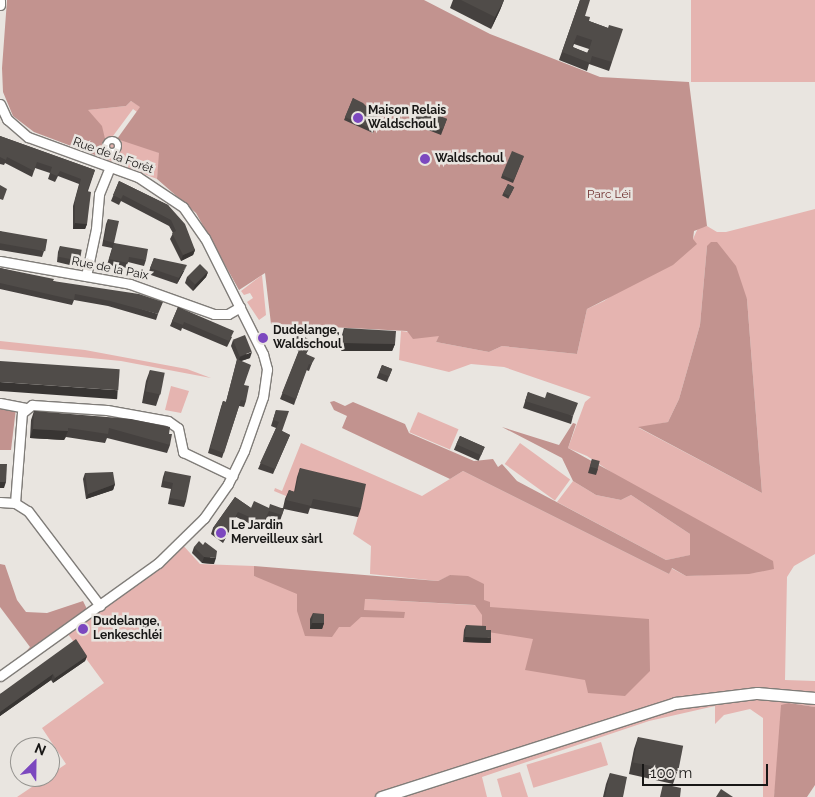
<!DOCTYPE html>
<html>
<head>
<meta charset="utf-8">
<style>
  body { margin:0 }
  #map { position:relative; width:815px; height:797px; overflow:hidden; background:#e9e5e0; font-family:Raleway,sans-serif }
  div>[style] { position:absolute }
  .green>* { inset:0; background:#e5b4b0; transform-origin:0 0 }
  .forest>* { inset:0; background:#c2938f }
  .roads { filter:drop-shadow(1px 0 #807d79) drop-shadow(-1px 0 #807d79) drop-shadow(0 1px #807d79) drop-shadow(0 -1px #807d79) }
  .pedestrian>* { height:6px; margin:-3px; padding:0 3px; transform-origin:3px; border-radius:3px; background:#fff }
  .pedestrian>.ring { margin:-3px; padding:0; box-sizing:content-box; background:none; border:6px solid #fff; border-radius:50% }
  .minor>* { height:9px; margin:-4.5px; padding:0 4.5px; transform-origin:4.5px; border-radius:4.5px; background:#fff }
  .secondary>* { height:11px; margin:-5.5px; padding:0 5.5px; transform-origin:5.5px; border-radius:5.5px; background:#fff }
  .wall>* { inset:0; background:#45413f; transform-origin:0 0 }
  .shaded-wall>* { inset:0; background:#383533; transform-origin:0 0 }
  .building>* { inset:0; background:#504c49; transform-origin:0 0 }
  .dots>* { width:14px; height:14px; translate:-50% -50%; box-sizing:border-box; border:2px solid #e9e5e0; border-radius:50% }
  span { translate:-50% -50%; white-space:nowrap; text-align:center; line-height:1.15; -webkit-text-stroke:5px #e9e5e0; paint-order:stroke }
  .poi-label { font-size:12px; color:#181716; font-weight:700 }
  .left { translate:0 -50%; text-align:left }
  .street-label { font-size:12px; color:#181716 }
  .park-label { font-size:12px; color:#6f312f }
  .north { position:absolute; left:10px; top:737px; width:50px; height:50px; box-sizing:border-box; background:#e9e5e0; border:1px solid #95938f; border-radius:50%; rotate:23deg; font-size:14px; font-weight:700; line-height:20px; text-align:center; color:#181716 }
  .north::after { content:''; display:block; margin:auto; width:18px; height:22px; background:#7c48bf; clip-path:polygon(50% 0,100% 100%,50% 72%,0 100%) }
  .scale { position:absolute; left:642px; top:764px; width:126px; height:22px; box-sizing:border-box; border:2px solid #181716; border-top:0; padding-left:6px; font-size:15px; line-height:18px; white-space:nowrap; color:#181716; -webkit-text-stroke:4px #e9e5e0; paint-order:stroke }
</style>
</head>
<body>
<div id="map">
  <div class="green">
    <div style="left:691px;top:0;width:124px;height:82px"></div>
    <div style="clip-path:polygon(131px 101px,141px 107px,137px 112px,133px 109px,113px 136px,160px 153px,157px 179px,95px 155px,99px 146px,106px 143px,87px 110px,126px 106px)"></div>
    <div style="clip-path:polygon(evenodd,815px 209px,815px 554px,794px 566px,787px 577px,785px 680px,815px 681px,815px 707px,789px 703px,774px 797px,763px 797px,763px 718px,750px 709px,724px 715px,715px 724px,715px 706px,649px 721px,482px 777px,487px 797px,17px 797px,66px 764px,42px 728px,104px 683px,65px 630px,181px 543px,200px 564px,254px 566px,254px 576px,365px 599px,490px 606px,451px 575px,438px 581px,370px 574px,371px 546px,353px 534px,358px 517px,285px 499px,286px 496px,274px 491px,275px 488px,282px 491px,301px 443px,422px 496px,463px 471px,669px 574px,671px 568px,686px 576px,760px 572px,587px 456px,568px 448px,585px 402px,591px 397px,504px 367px,471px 364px,449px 372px,399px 360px,401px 331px,440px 336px,436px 342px,489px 352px,502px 346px,577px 354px,587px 309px,604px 301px,693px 239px,698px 228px,707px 226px,717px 232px,726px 232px,815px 209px,707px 246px,747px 299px,762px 493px,639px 428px,668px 422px,679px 399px,700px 325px,707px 246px)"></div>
    <div style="clip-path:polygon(262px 275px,266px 315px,259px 320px,247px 302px,253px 298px,250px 293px,244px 295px,241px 291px)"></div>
    <div style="clip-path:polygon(0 341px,85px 350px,187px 369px,211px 378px,121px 361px,0 349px)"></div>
    <div style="clip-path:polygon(171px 386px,189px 391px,181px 413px,165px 410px)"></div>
    <div style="left:418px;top:412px;width:44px;height:22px;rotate:23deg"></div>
    <div style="left:520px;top:443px;width:62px;height:26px;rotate:36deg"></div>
    <div style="clip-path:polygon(573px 481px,596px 495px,621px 500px,631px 495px,690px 534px,691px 555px,666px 560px,557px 502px)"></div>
    <div style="left:601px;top:742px;width:24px;height:78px;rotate:73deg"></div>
    <div style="clip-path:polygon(520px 772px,528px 797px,502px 797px,497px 779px)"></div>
  </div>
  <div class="forest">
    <div style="clip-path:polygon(7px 0,424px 0,490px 34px,600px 77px,689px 82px,707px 226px,694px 231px,693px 239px,697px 244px,673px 265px,587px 309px,577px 354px,502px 346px,489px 352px,436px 342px,439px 336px,413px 339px,407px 331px,271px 324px,265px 273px,239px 290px,196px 213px,157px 179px,159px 153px,117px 139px,140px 107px,131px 101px,126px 106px,88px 110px,102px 126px,106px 143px,99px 146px,95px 155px,34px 132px,13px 116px,3px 92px,2px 68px)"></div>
    <div style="clip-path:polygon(711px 242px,717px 242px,736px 266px,747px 299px,762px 493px,638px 427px,668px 422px,679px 399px,700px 325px,707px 246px)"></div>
    <div style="clip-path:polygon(334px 401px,345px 406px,353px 402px,405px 424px,409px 433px,474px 461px,493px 459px,498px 467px,502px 464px,517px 481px,666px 560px,690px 555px,690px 534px,631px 495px,621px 500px,596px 495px,573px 481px,562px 458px,502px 427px,559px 445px,573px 423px,576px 424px,568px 448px,773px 561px,774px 569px,749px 574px,686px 576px,672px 568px,669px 574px,463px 471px,450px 479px,342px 428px,347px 416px,334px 410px,330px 402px)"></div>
    <div style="clip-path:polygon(0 407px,16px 408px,11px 450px,0 450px)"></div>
    <div style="clip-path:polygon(0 564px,5px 565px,17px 600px,26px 612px,47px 613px,83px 601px,89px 613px,13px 666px,30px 647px,0 607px)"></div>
    <div style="clip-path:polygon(254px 566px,438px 581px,450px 575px,468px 576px,484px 584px,484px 600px,490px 602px,490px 607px,649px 619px,650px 671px,625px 696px,588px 693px,585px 680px,525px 670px,533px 639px,482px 631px,482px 615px,475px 605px,365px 599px,364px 610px,405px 612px,404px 618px,361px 617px,350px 627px,339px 627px,332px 637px,305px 636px,297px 611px,297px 594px,254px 576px)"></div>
    <div style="clip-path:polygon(789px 703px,815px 707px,815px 785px,807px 797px,774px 797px,781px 705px)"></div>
  </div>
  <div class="roads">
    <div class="pedestrian">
      <div class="ring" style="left:106px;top:140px;width:6px;height:6px"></div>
    </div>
    <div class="minor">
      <div style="left:0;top:5px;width:5px;rotate:-90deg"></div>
      <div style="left:0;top:104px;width:17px;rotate:65deg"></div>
      <div style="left:7px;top:119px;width:28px;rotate:41deg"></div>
      <div style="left:28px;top:137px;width:117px;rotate:20deg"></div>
      <div style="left:138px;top:177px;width:54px;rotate:33.7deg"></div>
      <div style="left:183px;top:207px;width:38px;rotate:55deg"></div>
      <div style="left:205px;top:238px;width:130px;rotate:63.4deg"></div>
      <div style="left:263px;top:354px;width:16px;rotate:75deg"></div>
      <div style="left:267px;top:369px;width:28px;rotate:98deg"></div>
      <div style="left:263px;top:397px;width:57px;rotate:109.4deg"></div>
      <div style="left:244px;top:451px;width:37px;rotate:116deg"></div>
      <div style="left:228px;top:484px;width:42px;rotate:125.2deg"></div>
      <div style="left:204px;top:518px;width:64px;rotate:135.6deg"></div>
      <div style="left:158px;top:563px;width:194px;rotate:144.4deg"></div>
      <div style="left:0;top:261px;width:132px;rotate:10deg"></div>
      <div style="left:130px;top:284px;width:89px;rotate:19.7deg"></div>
      <div style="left:214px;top:314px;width:14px"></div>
      <div style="left:228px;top:314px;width:14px;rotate:-30deg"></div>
      <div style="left:86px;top:276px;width:48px;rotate:-78deg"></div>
      <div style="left:96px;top:229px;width:35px;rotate:-85deg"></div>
      <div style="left:99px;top:194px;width:29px;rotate:-68deg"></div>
      <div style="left:0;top:403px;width:25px;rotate:11deg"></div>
      <div style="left:0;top:502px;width:15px;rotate:4deg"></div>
      <div style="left:15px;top:503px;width:15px;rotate:32deg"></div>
      <div style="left:28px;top:511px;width:119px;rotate:52.8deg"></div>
      <div style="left:15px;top:503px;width:90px;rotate:-85.6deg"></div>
      <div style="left:22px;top:413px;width:13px;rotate:-39deg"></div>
      <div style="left:32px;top:405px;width:75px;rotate:3.8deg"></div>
      <div style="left:107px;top:410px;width:62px;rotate:10.2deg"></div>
      <div style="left:168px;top:421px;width:12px;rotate:35deg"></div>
      <div style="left:178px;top:428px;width:25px;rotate:78deg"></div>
      <div style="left:183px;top:452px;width:55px;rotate:25.6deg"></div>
    </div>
    <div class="secondary">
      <div style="left:381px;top:797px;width:309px;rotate:-17.7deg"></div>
      <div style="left:675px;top:703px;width:83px;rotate:-7deg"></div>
      <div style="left:757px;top:693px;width:58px;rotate:4.9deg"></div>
    </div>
  </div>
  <div class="wall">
    <div style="clip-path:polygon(453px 0,504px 0,500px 10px,491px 29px,450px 8px)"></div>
    <div style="clip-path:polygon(evenodd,580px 0,585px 16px,589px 21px,608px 28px,612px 62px,609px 71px,589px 64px,587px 71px,559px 60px,580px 0,574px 44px,589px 49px,587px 53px,573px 47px,574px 44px)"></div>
    <div style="clip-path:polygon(353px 98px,378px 118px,373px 133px,344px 120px)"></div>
    <div style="clip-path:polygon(415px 118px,447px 119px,441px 135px,413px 124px)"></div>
    <div style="clip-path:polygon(0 136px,95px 170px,88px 191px,87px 224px,85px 229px,73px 229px,73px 206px,79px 184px,58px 176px,55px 182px,48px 179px,50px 173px,35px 168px,32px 177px,5px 163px,4px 165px,0 164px)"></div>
    <div style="clip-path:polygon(524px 156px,513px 183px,501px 178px,502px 175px)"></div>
    <div style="clip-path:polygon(119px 181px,168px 205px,195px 250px,193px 255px,181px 261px,170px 239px,173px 233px,169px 226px,121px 201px,119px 205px,111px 201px)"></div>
    <div style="left:508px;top:184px;width:7px;height:13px;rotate:27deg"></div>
    <div style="clip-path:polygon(108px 219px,114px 243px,146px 260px,144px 266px,128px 262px,126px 268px,107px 265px,112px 248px,102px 246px,106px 224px)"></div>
    <div style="clip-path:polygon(0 231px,44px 251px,42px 257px,0 250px)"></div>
    <div style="clip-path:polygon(60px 246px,80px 261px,78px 267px,57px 262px,58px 252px)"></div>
    <div style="clip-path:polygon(154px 258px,184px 271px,177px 284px,148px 274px)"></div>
    <div style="clip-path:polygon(0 268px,53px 281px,158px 314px,156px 320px,108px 306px,74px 300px,72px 305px,0 289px)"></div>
    <div style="clip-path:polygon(208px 272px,206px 277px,193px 291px,185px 283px,187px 277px)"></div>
    <div style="clip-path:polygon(178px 307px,232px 337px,227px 347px,182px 328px,181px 331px,170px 326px)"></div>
    <div style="clip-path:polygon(344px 328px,395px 344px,392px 351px,341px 351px,342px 335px)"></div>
    <div style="clip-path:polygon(233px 340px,250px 358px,241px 361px,246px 401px,244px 407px,239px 406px,222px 458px,208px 453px,221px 407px,223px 401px,226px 402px,237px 360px,231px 346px)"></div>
    <div style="clip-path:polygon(290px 340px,310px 347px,306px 354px,312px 363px,309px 371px,306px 370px,294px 405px,280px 399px,299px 351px,288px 345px)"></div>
    <div style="left:382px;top:365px;width:11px;height:14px;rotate:22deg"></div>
    <div style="clip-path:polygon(150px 370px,160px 394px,156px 406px,142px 403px,146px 381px)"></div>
    <div style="clip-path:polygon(528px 392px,573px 416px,571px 424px,523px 408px)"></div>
    <div style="clip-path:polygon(276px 410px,282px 431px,290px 435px,273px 474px,258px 469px,276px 428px,271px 426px)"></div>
    <div style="clip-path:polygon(34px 411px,169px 434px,170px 445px,167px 453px,107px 438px,105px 443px,66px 437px,64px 440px,30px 438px,31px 420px)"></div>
    <div style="left:460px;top:436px;width:27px;height:15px;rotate:24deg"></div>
    <div style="clip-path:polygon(592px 459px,598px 469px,596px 475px,588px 473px)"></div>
    <div style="clip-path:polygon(300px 468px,361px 508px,358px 517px,310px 508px,308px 514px,284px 509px,280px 521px,267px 517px,261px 529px,236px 517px,223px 543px,211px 534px,213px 528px,235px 497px,251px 508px,283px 508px,285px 499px,289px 490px,294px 492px,297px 477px)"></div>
    <div style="clip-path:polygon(165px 471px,186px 501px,184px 507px,168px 504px,171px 489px,161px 487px,163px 477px)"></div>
    <div style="clip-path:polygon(85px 473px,115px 484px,113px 490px,86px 499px,83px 479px)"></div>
    <div style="clip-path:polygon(203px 545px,214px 564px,202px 563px,192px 553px,194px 547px)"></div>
    <div style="clip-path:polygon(313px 613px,324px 623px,322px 629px,310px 629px,310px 619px)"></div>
    <div style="clip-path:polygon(466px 625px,486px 630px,489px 643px,463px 642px,464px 630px)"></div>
    <div style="clip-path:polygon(87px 656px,85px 661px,53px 683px,51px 680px,0 716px,0 694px)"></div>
    <div style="clip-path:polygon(638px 737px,677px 772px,673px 784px,629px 774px,634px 749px)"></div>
    <div style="clip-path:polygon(610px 773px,623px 797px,603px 797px,606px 784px)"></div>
  </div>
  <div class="shaded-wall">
    <div style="clip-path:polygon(504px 0,500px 10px,491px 29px,495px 17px)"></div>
    <div style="clip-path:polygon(75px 223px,87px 224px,85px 229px,73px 229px)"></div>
    <div style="clip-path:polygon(195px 250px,193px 255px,181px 261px,183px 255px)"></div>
    <div style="clip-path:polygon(187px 265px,184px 271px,177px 284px,179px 278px)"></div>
    <div style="clip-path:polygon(208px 272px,206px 277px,193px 291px,195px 285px)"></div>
    <div style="clip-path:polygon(343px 343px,395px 344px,392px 351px,341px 351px)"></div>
    <div style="clip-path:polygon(252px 352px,250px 358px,238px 362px,240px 357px)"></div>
    <div style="left:0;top:382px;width:118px;height:9px;rotate:4deg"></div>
    <div style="clip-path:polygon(33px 429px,68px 431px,64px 440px,30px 438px)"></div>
    <div style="clip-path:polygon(0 482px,6px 482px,4px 488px,0 488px)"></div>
    <div style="clip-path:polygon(115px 484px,113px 490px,86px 499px,88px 494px)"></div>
    <div style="clip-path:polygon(238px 512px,236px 517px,223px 543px,225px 537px)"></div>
    <div style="clip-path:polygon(204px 557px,216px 558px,214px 564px,202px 563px)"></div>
    <div style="clip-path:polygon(312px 623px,324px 623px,322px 629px,310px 629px)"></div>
    <div style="left:465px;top:637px;width:26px;height:5px;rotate:2deg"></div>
    <div style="clip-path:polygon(87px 656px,85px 661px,53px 683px,55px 678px)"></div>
    <div style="clip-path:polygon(53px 674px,51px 680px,0 716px,0 712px)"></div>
  </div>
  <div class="building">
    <div style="clip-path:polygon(461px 0,504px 0,495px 17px)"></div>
    <div style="clip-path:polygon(evenodd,580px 0,590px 0,585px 16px,590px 17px,589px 21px,608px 28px,609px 25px,623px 29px,612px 62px,592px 56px,590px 63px,562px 52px,580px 0,577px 35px,592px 40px,588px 53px,572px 47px,577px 35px)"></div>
    <div style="clip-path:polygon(353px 98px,363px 103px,378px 118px,374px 130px,345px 117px)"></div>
    <div style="left:419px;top:108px;width:30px;height:11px;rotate:21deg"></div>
    <div style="clip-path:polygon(0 136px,95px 170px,87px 191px,91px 192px,87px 224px,75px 223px,75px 200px,81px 179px,60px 171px,57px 176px,50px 173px,52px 167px,37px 162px,34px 171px,7px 157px,6px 160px,0 157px)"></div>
    <div style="left:512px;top:151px;width:13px;height:26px;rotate:23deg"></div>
    <div style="clip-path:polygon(119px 181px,168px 205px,185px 224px,195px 250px,183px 255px,172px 233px,176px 231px,171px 220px,123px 195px,121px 199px,113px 195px)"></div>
    <div style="left:508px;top:184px;width:7px;height:10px;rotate:27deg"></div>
    <div style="clip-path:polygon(0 185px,7px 189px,3px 200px,0 199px)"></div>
    <div style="clip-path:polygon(108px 219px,119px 221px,114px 243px,148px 249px,146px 260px,129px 257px,128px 263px,109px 259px,114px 243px,104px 240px)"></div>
    <div style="left:0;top:231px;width:48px;height:12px;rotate:10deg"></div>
    <div style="left:60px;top:246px;width:22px;height:11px;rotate:10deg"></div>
    <div style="clip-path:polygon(154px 258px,187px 265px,179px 278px,150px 268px)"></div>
    <div style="left:200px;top:264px;width:11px;height:18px;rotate:45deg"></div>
    <div style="clip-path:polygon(0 268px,54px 279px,53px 281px,139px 294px,163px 302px,158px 314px,110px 301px,75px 294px,74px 300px,0 283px)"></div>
    <div style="clip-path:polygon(178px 307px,234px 331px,229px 341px,184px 322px,183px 325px,172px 321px)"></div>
    <div style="clip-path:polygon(344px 328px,396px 331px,395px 344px,343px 343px)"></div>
    <div style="clip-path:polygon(295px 330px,312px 342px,306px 354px,315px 358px,311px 365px,309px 364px,296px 399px,282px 393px,301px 345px,290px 340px)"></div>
    <div style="left:245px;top:335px;width:18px;height:13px;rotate:68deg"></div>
    <div style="clip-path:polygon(237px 359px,251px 365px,244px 385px,249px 386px,246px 401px,241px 400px,224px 453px,210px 448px,223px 401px,226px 402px)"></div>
    <div style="left:0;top:361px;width:120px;height:21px;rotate:4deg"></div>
    <div style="left:382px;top:365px;width:11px;height:8px;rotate:22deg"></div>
    <div style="left:150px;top:370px;width:15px;height:22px;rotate:11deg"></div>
    <div style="clip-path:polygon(528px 392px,545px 398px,547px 392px,578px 403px,573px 416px,525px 401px)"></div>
    <div style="clip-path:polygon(276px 410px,289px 411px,282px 431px,290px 435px,275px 469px,260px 463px,279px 422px,273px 420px)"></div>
    <div style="clip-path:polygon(34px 411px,131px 419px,170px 427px,169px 434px,172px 434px,170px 445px,109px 428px,108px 434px,68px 428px,68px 431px,33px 429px)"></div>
    <div style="left:460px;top:436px;width:27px;height:9px;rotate:24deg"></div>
    <div style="left:592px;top:459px;width:8px;height:8px;rotate:14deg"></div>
    <div style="clip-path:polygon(0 464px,7px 464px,6px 482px,0 482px)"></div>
    <div style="clip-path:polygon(300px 468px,366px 484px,361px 508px,313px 499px,311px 506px,286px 500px,289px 490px,295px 492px)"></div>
    <div style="clip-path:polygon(165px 471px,191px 476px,186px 501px,170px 498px,173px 483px,164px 481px)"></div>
    <div style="clip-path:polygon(113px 472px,115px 484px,88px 494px,85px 473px)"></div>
    <div style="clip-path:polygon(235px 497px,251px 508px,254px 501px,269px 508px,270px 504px,284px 509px,282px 515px,269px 511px,263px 523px,238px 512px,225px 537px,213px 528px)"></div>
    <div style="clip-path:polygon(199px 541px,203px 545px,205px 542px,217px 551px,216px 558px,204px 557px,194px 547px)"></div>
    <div style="clip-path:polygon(313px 613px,324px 614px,324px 623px,312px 623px)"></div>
    <div style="clip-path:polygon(466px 625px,486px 626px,486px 630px,491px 630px,491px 638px,465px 637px)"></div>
    <div style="clip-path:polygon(76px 639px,87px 656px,55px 678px,53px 674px,0 712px,0 694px)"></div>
    <div style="left:638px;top:737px;width:46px;height:26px;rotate:11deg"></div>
    <div style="clip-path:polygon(610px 773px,627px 777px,623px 797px,605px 797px)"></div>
    <div style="clip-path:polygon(663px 784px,681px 788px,680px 797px,660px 797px)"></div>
    <div style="clip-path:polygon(721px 789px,733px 797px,716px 797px)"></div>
  </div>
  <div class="dots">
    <div style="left:358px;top:118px;background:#7c48bf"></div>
    <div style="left:425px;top:159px;background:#7c48bf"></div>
    <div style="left:263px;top:338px;background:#7c48bf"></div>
    <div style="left:221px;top:533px;background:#7c48bf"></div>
    <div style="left:83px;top:629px;background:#7c48bf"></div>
  </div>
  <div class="poi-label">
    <span class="left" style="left:368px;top:118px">Maison Relais<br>Waldschoul</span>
    <span class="left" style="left:435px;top:159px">Waldschoul</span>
    <span class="left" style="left:273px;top:338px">Dudelange,<br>Waldschoul</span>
    <span class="left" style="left:231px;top:533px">Le Jardin<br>Merveilleux sàrl</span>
    <span class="left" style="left:93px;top:629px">Dudelange,<br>Lenkeschléi</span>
  </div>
  <div class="street-label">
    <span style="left:113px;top:156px;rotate:20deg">Rue de la Forêt</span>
    <span style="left:110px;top:269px;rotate:11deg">Rue de la Paix</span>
  </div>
  <div class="park-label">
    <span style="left:609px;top:195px">Parc Léi</span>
  </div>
  <div class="north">N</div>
  <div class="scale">100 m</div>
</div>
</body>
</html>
